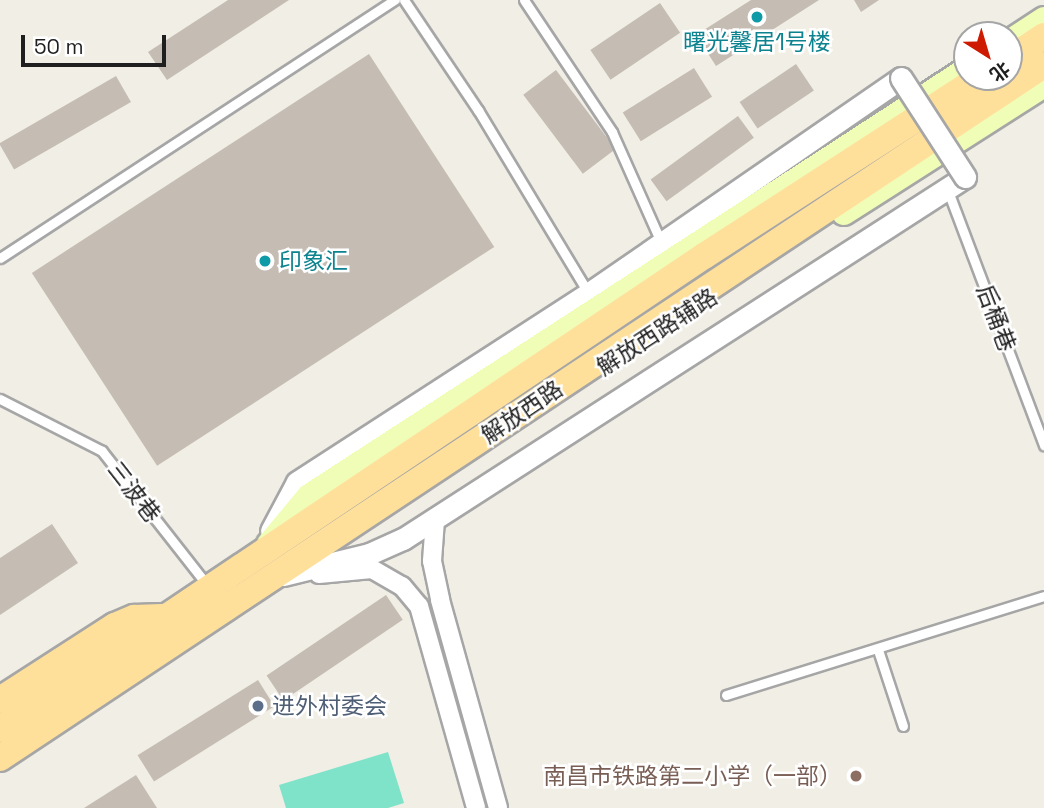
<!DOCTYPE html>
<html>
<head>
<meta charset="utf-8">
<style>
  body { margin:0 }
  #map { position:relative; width:1044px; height:808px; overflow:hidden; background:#f0eee5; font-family:"Space Grotesk","Noto Sans SC",sans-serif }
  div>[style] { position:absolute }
  .pitch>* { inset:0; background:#7fe3c9 }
  .building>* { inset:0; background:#c5bdb4; transform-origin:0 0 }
  .roads { filter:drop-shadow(2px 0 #a6a6a6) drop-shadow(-2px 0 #a6a6a6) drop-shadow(0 2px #a6a6a6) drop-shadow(0 -2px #a6a6a6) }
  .service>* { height:9px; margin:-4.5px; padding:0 4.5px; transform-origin:4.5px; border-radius:4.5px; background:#fff }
  .minor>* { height:18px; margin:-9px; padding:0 9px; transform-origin:9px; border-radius:9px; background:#fff }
  .tertiary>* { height:21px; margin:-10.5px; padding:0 10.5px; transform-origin:10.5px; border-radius:10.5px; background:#fff }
  .secondary>* { height:24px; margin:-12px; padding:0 12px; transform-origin:12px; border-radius:12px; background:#f0fdb7 }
  .primary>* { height:26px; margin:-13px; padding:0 13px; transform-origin:13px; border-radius:13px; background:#ffe09b }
  .bridges { filter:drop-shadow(2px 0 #a6a6a6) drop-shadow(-2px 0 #a6a6a6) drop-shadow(0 2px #a6a6a6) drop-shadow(0 -2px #a6a6a6) }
  .tertiary-bridge>* { height:21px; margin:-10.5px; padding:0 10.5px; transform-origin:10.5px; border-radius:10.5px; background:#fff }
  .dots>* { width:19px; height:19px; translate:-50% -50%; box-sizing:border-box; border:4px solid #fff; border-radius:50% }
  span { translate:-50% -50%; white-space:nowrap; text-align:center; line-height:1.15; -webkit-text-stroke:5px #fff; paint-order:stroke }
  .culture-label { font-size:23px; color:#0d838f }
  .left { translate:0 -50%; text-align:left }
  .street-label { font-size:23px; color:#1f1f1f }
  .service-label { font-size:23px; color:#4e5e75 }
  .education-label { font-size:23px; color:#785e54 }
  .right { translate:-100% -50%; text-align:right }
  .north { position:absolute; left:953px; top:21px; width:70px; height:70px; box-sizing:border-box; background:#fff; border:2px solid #a5a5a5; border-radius:50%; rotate:143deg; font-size:19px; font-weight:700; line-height:28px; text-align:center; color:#1f1f1f }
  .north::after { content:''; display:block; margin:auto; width:24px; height:32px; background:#ce1a00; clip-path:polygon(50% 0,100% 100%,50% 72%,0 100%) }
  .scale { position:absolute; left:21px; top:35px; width:145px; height:32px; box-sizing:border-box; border:4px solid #1f1f1f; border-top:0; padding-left:9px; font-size:21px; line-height:24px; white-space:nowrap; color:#1f1f1f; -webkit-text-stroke:5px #fff; paint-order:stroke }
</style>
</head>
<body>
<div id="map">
  <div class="pitch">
    <div style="clip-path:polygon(388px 752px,404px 803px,388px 808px,286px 808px,279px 785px)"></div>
  </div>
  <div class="building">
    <div style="clip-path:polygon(228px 0,289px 0,167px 80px,148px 52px)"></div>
    <div style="clip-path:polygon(751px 0,819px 0,716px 66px,696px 35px)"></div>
    <div style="clip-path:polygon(854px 0,879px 0,861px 12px)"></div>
    <div style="left:660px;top:3px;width:36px;height:84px;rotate:56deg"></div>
    <div style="left:369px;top:54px;width:230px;height:402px;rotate:57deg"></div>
    <div style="left:796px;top:64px;width:32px;height:68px;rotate:56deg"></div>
    <div style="left:694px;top:68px;width:34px;height:84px;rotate:58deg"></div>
    <div style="left:556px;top:70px;width:99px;height:41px;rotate:53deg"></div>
    <div style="left:116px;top:76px;width:30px;height:135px;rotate:60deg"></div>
    <div style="left:738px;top:116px;width:27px;height:108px;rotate:54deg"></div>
    <div style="clip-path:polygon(52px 524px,78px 563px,0 615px,0 558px)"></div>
    <div style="left:386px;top:595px;width:30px;height:144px;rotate:56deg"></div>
    <div style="left:258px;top:680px;width:31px;height:142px;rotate:58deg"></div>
    <div style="clip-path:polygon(136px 775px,157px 808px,84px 808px)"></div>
  </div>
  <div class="roads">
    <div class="service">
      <div style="left:404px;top:0;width:133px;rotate:56.1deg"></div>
      <div style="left:478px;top:110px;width:213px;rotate:58.9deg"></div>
      <div style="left:524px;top:0;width:159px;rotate:56.3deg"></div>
      <div style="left:612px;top:132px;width:120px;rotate:66deg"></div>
      <div style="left:948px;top:191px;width:272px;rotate:69.3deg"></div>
      <div style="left:0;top:258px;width:472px;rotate:-33.2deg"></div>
      <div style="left:0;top:399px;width:114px;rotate:27deg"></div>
      <div style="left:102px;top:451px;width:170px;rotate:51.9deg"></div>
      <div style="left:878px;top:650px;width:80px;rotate:71.8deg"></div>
      <div style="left:726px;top:695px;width:333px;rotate:-17.3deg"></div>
    </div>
    <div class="minor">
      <div style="left:435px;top:520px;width:41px;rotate:94.2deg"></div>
      <div style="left:432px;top:561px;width:40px;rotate:78deg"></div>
      <div style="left:440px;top:600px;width:216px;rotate:74.4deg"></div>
      <div style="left:319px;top:574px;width:53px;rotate:-5.4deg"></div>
      <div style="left:372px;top:569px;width:34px;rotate:30deg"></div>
      <div style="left:402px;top:586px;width:26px;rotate:50deg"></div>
      <div style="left:419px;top:606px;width:210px;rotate:74.2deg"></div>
    </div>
    <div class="tertiary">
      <div style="left:271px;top:531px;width:55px;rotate:-62deg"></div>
      <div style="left:297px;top:482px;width:346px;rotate:-32.9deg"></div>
      <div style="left:588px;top:294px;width:380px;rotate:-34.6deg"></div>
      <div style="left:283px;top:575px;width:89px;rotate:-13.7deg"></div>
      <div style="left:369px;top:554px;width:37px;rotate:-24deg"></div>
      <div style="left:403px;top:539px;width:668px;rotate:-32.79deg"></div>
    </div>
    <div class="secondary">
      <div style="left:1009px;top:42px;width:42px;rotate:-33.3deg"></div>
      <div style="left:844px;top:213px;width:237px;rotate:-32.6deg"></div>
      <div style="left:269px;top:544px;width:62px;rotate:-50.2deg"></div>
      <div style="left:309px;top:496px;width:784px;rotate:-32.98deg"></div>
    </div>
    <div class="primary">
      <div style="left:1009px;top:59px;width:42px;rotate:-33.3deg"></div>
      <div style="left:0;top:700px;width:137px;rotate:-32.8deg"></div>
      <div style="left:115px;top:626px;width:21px;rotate:-23deg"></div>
      <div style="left:134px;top:618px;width:35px;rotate:-2deg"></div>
      <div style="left:0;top:729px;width:848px;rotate:-33.9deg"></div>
      <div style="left:704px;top:256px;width:330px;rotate:-32.9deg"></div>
      <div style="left:0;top:758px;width:1253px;rotate:-33.58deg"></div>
    </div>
  </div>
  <div class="bridges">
    <div class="tertiary-bridge">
      <div style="left:901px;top:78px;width:118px;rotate:57.1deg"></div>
    </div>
  </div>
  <div class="dots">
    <div style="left:757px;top:17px;background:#0f9aa8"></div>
    <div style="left:265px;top:261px;background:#0f9aa8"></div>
    <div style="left:258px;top:706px;background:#5c6f8a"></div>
    <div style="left:856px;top:776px;background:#8d6e63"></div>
  </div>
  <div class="culture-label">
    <span style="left:757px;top:42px">曙光馨居1号楼</span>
    <span class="left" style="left:279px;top:261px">印象汇</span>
  </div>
  <div class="street-label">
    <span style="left:996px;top:318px;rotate:69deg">后桶巷</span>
    <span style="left:657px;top:332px;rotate:-33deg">解放西路辅路</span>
    <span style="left:522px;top:412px;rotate:-34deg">解放西路</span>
    <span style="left:134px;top:492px;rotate:52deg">三波巷</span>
  </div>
  <div class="service-label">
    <span class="left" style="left:272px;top:706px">进外村委会</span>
  </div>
  <div class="education-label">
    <span class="right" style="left:842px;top:776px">南昌市铁路第二小学（一部）</span>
  </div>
  <div class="north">北</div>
  <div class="scale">50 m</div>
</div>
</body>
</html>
